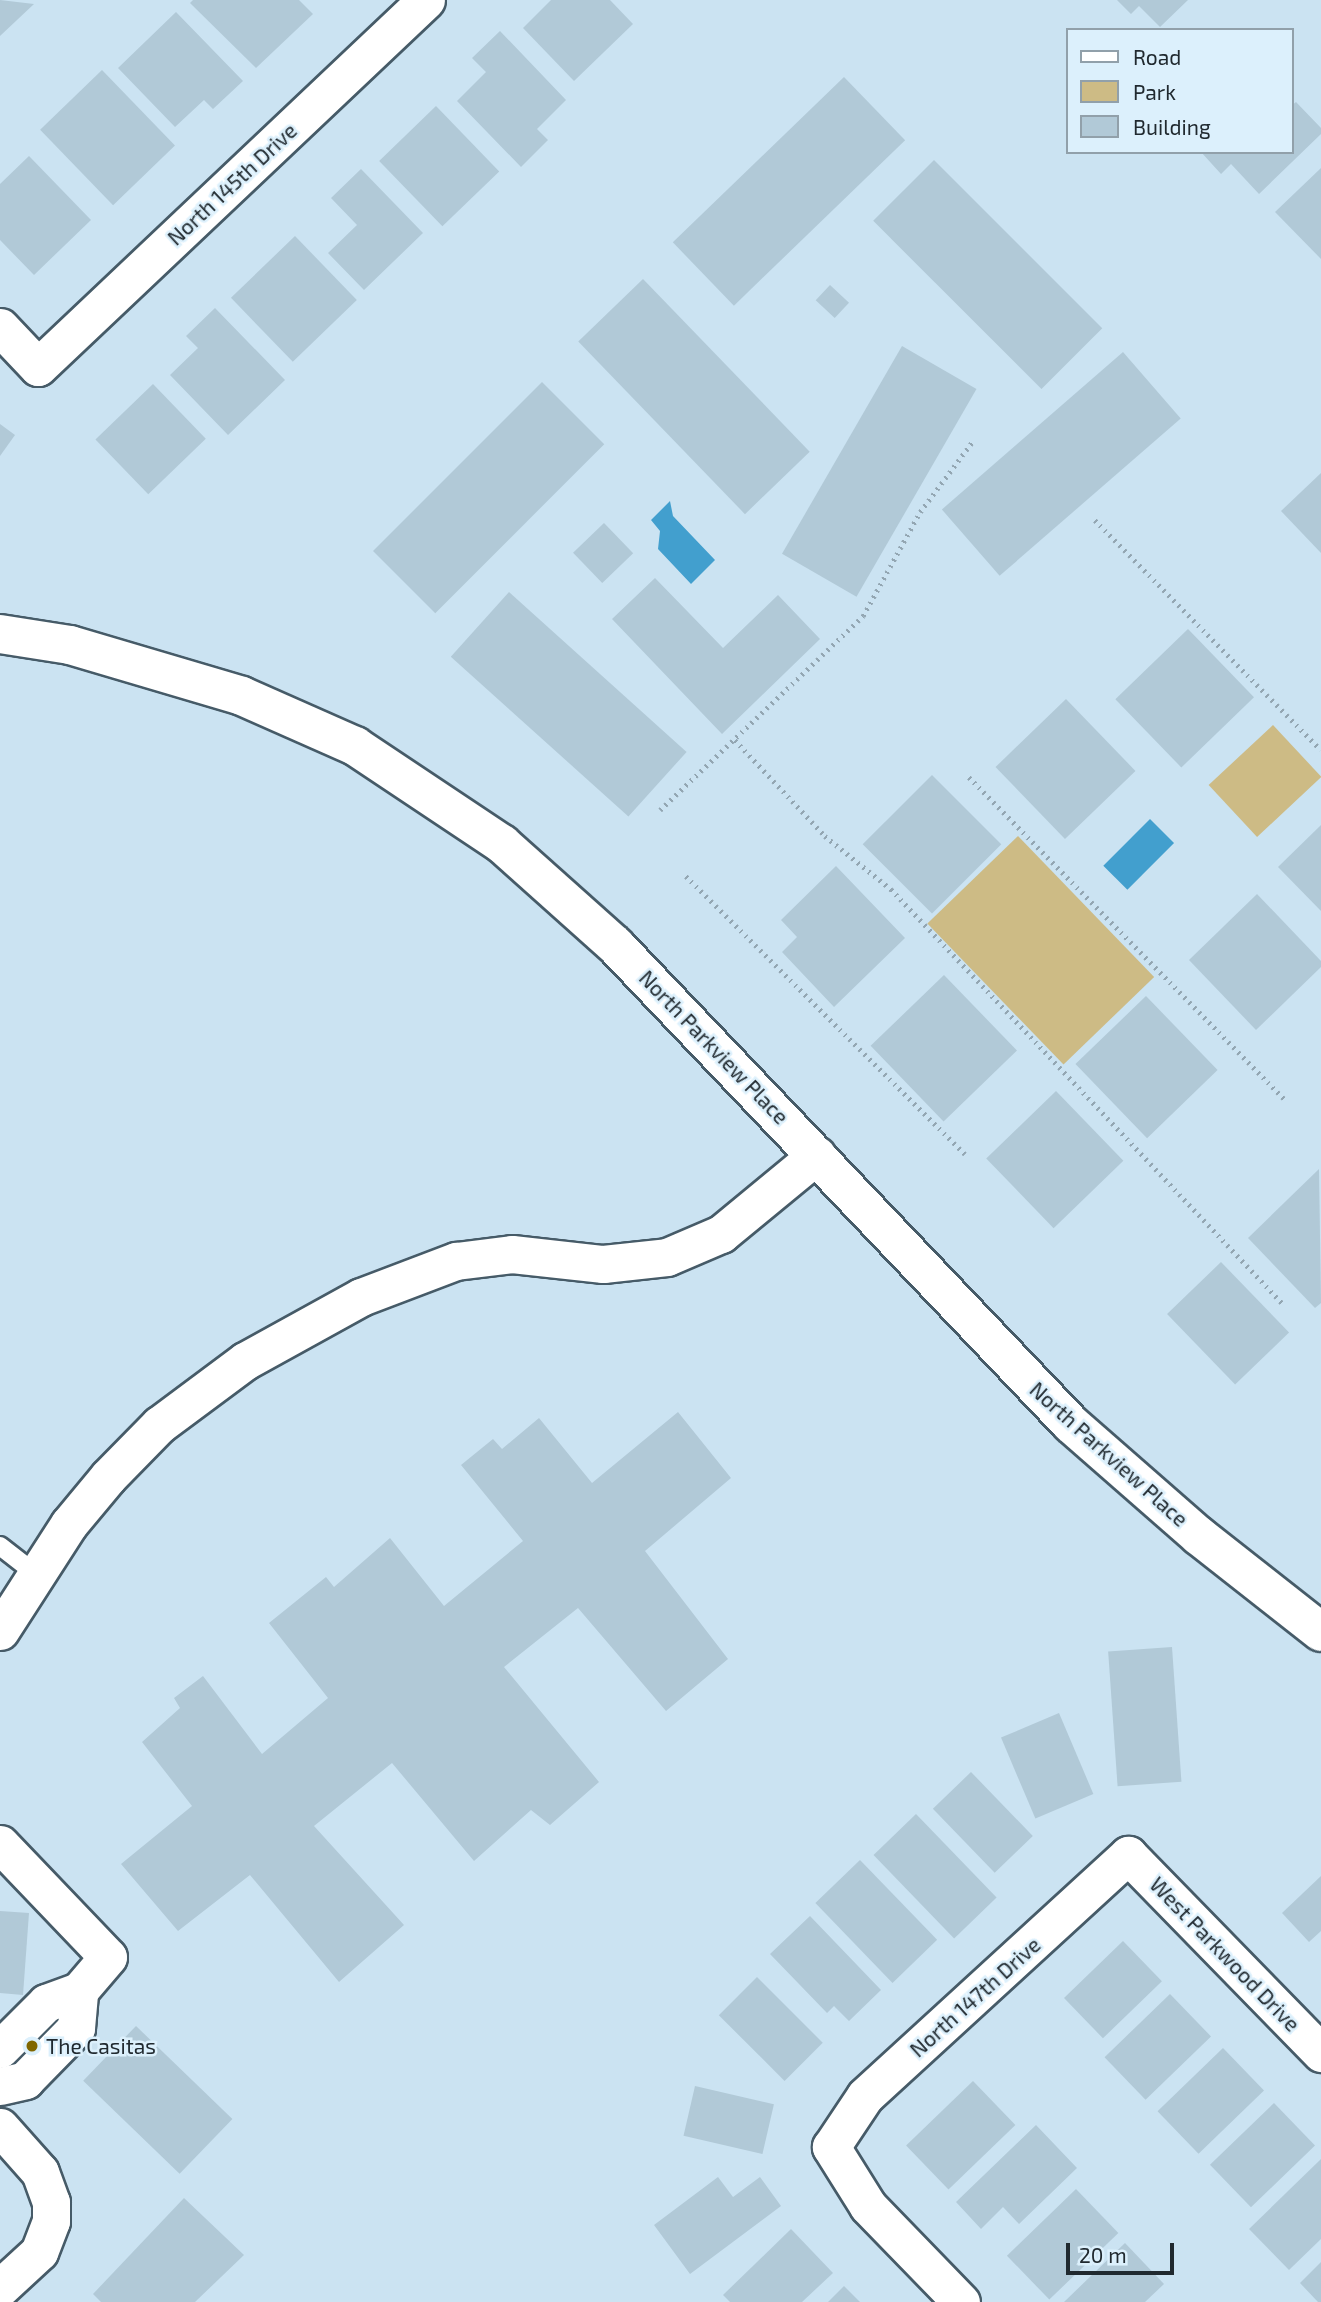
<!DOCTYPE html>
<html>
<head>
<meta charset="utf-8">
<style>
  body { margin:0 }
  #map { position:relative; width:1321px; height:2302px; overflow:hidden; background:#cbe3f2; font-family:"Exo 2",sans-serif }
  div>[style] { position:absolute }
  .green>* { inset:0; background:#cdbb85; transform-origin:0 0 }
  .water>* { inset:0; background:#429fce; transform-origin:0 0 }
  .building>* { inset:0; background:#b1c9d7; transform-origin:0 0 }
  .path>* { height:4.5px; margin-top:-2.25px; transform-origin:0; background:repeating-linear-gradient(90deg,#93a6b2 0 2px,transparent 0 7px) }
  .roads { filter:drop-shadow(2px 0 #465b68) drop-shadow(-2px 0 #465b68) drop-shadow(0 2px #465b68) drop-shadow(0 -2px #465b68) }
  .service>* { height:18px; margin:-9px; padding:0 9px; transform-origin:9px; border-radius:9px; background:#fff }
  .minor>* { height:37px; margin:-18.5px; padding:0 18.5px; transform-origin:18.5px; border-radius:18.5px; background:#fff }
  .tertiary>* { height:38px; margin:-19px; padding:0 19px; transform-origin:19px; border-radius:19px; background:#fff }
  .dots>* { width:19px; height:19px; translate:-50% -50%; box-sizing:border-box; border:4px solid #dcf0fc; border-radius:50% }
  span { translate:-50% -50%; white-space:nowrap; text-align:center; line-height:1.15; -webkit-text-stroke:5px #dcf0fc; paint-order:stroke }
  .street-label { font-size:21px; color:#20292f }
  .poi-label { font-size:21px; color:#20292f }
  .left { translate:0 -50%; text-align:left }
  .legend { position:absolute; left:1066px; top:28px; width:228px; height:126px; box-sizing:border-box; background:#dcf0fc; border:2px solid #91a0aa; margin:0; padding:9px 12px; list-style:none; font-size:21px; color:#20292f }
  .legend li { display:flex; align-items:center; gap:14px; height:35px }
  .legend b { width:35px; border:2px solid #91a0aa }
  .scale { position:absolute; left:1066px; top:2243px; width:108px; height:32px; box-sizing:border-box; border:4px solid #20292f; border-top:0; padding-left:9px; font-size:21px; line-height:24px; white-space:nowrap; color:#20292f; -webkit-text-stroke:5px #dcf0fc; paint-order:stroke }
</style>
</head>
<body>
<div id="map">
  <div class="green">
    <div style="left:1273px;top:725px;width:71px;height:88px;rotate:47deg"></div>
    <div style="left:1018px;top:836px;width:196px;height:126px;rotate:46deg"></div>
  </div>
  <div class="water">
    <div style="clip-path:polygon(670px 501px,673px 516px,715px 560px,691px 584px,658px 549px,660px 531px,651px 520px)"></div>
    <div style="left:1150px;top:819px;width:34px;height:66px;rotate:45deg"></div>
  </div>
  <div class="building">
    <div style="clip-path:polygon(0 0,34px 4px,0 36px)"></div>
    <div style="clip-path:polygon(193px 0,299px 0,313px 14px,256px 68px,190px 3px)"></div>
    <div style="clip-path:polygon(551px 0,610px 0,633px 24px,574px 81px,523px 28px)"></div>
    <div style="clip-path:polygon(1117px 0,1188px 0,1160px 27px,1139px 6px,1131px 14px)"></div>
    <div style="clip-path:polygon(176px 12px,243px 81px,213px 109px,204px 100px,175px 127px,118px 68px)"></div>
    <div style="clip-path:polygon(500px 31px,566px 100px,537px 129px,548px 140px,521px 167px,457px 101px,486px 72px,472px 58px)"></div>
    <div style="left:102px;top:70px;width:105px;height:86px;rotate:46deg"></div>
    <div style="left:844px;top:77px;width:88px;height:238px;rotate:46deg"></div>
    <div style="clip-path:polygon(1296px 102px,1321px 128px,1321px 134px,1259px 194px,1231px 164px,1221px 174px,1201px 152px,1291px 152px,1291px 106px)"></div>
    <div style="left:436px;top:106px;width:91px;height:79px;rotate:46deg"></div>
    <div style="clip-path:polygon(29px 156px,91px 220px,34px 275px,0 240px,0 184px)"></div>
    <div style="left:934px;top:160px;width:238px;height:86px;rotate:45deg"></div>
    <div style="clip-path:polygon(1321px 168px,1321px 259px,1275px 212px)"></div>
    <div style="clip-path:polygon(361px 169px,423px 233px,364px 290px,328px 253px,357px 225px,331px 198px)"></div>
    <div style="left:295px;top:236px;width:89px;height:89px;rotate:46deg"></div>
    <div style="left:643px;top:279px;width:240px;height:90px;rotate:46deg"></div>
    <div style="left:830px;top:285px;width:26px;height:21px;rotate:43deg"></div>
    <div style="clip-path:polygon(215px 308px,285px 380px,228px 435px,170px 375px,198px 348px,186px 336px)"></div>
    <div style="left:902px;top:346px;width:86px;height:240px;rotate:30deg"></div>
    <div style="left:1123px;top:352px;width:88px;height:240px;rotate:49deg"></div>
    <div style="left:542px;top:382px;width:88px;height:239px;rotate:45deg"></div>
    <div style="left:153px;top:384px;width:76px;height:80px;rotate:46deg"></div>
    <div style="clip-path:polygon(0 424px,15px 435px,0 456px)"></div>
    <div style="clip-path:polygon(1321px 473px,1321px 553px,1281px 511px)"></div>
    <div style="left:604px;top:523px;width:42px;height:43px;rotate:46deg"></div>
    <div style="clip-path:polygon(655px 578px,723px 648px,778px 595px,820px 639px,722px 734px,612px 619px)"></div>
    <div style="left:509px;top:592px;width:239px;height:87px;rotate:42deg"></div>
    <div style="left:1188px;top:629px;width:95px;height:101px;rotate:46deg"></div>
    <div style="left:1066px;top:699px;width:100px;height:98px;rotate:46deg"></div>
    <div style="left:932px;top:775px;width:98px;height:98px;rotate:45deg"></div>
    <div style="clip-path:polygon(1321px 825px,1321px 911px,1278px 867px)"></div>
    <div style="clip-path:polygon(836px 866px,905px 938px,834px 1007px,782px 952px,797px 937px,781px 920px)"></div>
    <div style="clip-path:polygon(1257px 894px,1321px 961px,1321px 967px,1256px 1030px,1189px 960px)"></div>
    <div style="left:944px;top:975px;width:105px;height:102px;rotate:46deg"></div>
    <div style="left:1146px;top:996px;width:103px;height:98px;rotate:46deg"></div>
    <div style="left:1056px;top:1091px;width:97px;height:97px;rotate:46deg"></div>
    <div style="clip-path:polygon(1319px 1169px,1321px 1303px,1315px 1308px,1248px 1238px)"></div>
    <div style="left:1221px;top:1262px;width:98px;height:75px;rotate:46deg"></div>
    <div style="clip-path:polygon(678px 1412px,731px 1478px,645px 1551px,728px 1659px,666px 1711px,578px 1608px,504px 1667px,599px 1782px,550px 1825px,531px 1810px,474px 1861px,392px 1763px,314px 1826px,404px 1925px,339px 1982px,250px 1875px,178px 1931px,121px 1864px,192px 1806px,142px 1742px,180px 1708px,174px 1698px,203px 1676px,262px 1754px,328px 1698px,269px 1623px,326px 1577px,334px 1587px,390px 1538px,444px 1606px,523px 1541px,461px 1465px,493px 1439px,502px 1449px,539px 1418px,592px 1483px)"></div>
    <div style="left:1172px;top:1647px;width:135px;height:64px;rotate:86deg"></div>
    <div style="left:1059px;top:1713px;width:88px;height:63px;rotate:67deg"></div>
    <div style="left:971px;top:1772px;width:89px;height:53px;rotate:46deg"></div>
    <div style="left:916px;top:1814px;width:116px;height:59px;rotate:46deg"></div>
    <div style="left:860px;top:1860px;width:111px;height:62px;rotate:46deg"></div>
    <div style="clip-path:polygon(1321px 1876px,1321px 1931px,1309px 1942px,1282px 1913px)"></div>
    <div style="clip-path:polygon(0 1911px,29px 1913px,23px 1995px,0 1993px)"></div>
    <div style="clip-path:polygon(810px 1916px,881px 1990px,849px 2021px,834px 2006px,827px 2013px,770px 1954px)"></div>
    <div style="left:1123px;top:1941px;width:56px;height:82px;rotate:46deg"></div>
    <div style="left:757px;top:1977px;width:93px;height:54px;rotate:45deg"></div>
    <div style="left:1170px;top:1994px;width:59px;height:91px;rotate:46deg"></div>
    <div style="left:136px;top:2026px;width:134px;height:76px;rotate:44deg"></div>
    <div style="left:1223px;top:2048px;width:59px;height:91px;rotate:46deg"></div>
    <div style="left:973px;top:2081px;width:61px;height:93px;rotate:46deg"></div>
    <div style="left:695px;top:2086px;width:81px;height:51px;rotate:13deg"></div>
    <div style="left:1274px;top:2103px;width:59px;height:89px;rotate:46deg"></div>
    <div style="clip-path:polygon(1036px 2125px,1077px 2168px,1019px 2224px,1003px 2207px,981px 2229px,956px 2202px)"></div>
    <div style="clip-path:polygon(1321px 2159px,1321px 2239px,1289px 2270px,1249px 2229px)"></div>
    <div style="clip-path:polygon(718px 2177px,733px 2197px,760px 2177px,781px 2206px,690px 2274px,654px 2225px)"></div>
    <div style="left:1076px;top:2189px;width:61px;height:96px;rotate:46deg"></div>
    <div style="clip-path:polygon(184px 2198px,244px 2255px,195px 2302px,101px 2302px,93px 2294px)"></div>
    <div style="clip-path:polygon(791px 2229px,833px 2273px,802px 2302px,730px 2302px,723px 2295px)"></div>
    <div style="clip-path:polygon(1125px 2243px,1164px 2284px,1145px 2302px,1064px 2302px)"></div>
    <div style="clip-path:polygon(1321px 2262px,1321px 2302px,1318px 2302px,1300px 2283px)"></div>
    <div style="clip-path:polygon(844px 2286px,860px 2302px,828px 2302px)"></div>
  </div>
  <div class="path">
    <div style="left:1095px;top:520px;width:322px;rotate:45.5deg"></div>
    <div style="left:735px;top:740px;width:132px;rotate:46.8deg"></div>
    <div style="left:825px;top:836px;width:85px;rotate:38.8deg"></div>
    <div style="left:891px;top:889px;width:571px;rotate:46.63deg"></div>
    <div style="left:969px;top:777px;width:452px;rotate:45.6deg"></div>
    <div style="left:660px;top:810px;width:281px;rotate:-43.7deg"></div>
    <div style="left:863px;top:616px;width:119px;rotate:-61.3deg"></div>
    <div style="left:920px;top:512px;width:89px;rotate:-53.3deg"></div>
    <div style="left:686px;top:876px;width:394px;rotate:44.9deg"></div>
  </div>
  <div class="roads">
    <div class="service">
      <div style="left:0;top:1546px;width:46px;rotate:37.9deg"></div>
    </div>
    <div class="minor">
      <div style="left:0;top:327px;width:55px;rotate:46.5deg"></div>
      <div style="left:38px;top:367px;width:534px;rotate:-43.41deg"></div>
      <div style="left:0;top:1631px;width:127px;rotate:-57.2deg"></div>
      <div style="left:69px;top:1524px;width:61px;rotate:-50.3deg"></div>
      <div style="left:108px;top:1477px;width:73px;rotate:-45.6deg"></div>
      <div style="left:159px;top:1425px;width:107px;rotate:-36.7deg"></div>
      <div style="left:245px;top:1361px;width:132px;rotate:-28.9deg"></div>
      <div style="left:361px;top:1297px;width:102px;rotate:-20.8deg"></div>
      <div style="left:456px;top:1261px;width:56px;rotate:-7.1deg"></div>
      <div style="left:512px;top:1254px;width:92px;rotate:6.3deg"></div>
      <div style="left:603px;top:1264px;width:64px;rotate:-6.2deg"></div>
      <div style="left:667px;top:1257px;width:59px;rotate:-23.1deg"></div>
      <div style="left:721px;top:1234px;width:124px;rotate:-39.5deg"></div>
      <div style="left:0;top:1844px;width:156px;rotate:46.3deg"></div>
      <div style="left:108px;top:1957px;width:45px;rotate:130.5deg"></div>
      <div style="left:79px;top:1991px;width:35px;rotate:160deg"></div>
      <div style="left:46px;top:2003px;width:65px;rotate:135deg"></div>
      <div style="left:0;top:2086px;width:26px;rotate:-13deg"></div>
      <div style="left:25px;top:2080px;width:73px;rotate:-45.6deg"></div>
      <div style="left:76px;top:2028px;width:37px;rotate:-85deg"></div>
      <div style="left:0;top:2127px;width:60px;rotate:48.4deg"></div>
      <div style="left:40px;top:2172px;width:32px;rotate:70deg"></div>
      <div style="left:51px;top:2202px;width:19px;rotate:90deg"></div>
      <div style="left:51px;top:2221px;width:33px;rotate:111deg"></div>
      <div style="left:39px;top:2252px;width:53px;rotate:137.3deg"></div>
      <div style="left:961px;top:2302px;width:134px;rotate:-134.1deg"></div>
      <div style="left:868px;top:2206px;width:70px;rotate:-122.1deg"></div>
      <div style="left:831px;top:2147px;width:61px;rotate:-56.3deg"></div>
      <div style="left:865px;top:2096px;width:357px;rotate:-42.5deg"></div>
      <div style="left:1128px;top:1855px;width:277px;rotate:45.7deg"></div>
    </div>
    <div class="tertiary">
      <div style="left:0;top:634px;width:71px;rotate:8.9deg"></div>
      <div style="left:70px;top:645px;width:179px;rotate:16.5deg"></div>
      <div style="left:242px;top:696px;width:124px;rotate:23.9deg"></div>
      <div style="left:355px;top:746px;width:177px;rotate:33.7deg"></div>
      <div style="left:502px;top:844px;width:152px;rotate:41.8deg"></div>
      <div style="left:615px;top:945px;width:661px;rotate:46.41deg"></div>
      <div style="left:1071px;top:1424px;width:170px;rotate:41.2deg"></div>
      <div style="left:1199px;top:1536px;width:155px;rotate:38.2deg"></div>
    </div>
  </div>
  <div class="dots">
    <div style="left:32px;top:2046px;background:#806700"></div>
  </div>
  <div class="street-label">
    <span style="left:232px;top:184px;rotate:-43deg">North 145th Drive</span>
    <span style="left:714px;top:1047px;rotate:46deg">North Parkview Place</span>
    <span style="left:1109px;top:1454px;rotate:42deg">North Parkview Place</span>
    <span style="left:1225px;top:1954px;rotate:46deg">West Parkwood Drive</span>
    <span style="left:975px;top:1997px;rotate:-42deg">North 147th Drive</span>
  </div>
  <div class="poi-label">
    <span class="left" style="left:46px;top:2046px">The Casitas</span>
  </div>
  <ul class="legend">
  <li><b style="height:9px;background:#fff"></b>Road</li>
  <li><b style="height:19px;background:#cdbb85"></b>Park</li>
  <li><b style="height:19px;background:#b1c9d7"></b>Building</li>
  </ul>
  <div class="scale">20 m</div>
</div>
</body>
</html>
